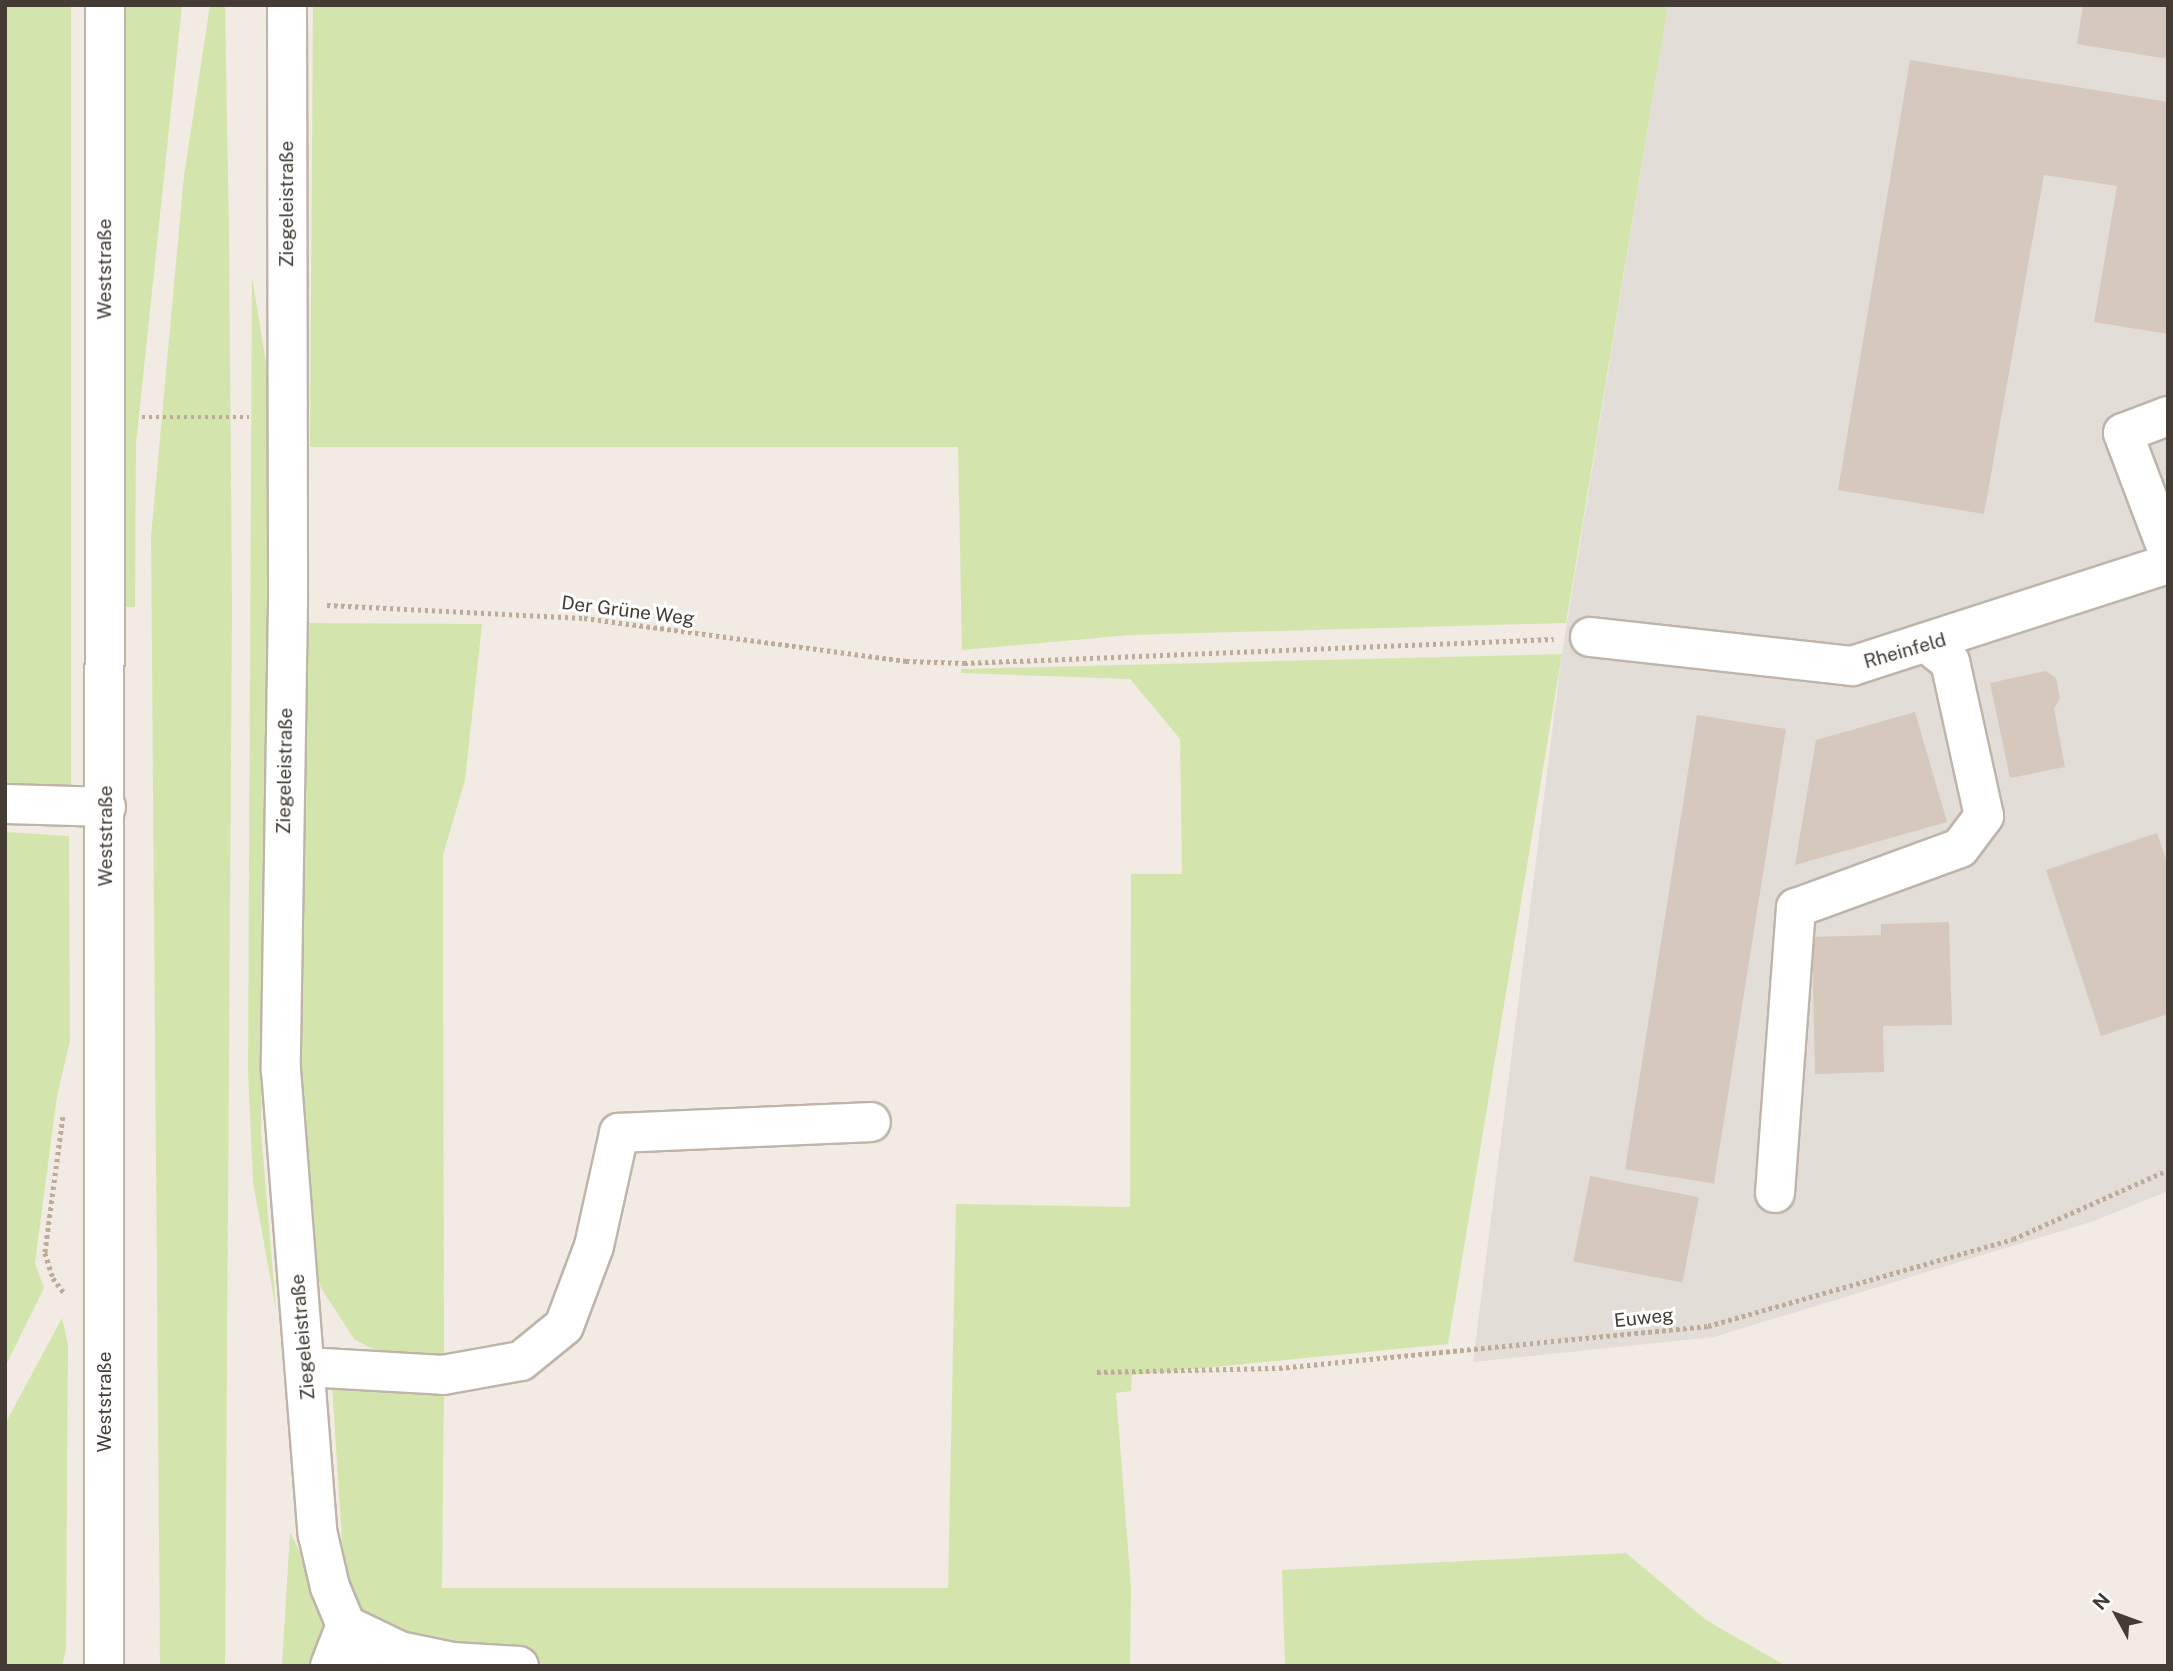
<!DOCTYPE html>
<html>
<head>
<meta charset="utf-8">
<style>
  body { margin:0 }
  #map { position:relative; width:2173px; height:1671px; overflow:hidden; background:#f1ebe3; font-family:"Public Sans",sans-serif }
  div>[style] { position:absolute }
  .industrial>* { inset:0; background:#e3ddd8 }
  .green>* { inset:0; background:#d3e5ac; transform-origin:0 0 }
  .building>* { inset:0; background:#d6c8bc; transform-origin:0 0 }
  .path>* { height:4.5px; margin-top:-2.25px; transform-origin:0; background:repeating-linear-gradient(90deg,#beab98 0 3.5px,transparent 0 7px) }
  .roads { filter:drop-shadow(2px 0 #bfb4a9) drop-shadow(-2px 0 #bfb4a9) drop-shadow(0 2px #bfb4a9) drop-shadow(0 -2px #bfb4a9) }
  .minor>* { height:38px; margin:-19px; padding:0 19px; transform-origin:19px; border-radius:19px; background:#fff }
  span { translate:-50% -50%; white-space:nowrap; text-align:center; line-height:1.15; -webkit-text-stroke:6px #fff; paint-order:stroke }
  .street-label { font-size:19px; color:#433b34 }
  .frame { position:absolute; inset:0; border:7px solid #433b34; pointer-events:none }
  .north { position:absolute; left:2082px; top:1580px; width:70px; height:70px; -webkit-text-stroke:5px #fff; paint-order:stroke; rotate:311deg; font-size:19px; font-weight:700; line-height:28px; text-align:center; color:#433b34 }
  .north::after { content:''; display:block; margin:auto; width:24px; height:32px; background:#433b34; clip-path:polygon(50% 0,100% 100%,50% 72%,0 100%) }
</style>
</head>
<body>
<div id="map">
  <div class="industrial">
    <div style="clip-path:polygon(1668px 5px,2168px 5px,2168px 1191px,2094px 1221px,1714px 1337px,1473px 1362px,1562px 654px)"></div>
  </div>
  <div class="green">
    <div style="left:5px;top:5px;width:66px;height:780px"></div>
    <div style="clip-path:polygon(126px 5px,182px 5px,136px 444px,135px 607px,122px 607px)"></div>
    <div style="clip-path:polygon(210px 5px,225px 5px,229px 235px,232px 606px,225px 1666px,160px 1666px,151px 536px,184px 176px)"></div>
    <div style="clip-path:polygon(313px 5px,1668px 5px,1566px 623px,1130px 635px,962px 650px,958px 447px,310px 447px)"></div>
    <div style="clip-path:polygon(252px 277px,272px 399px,261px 1132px,276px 1310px,253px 1182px,248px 1072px)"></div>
    <div style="clip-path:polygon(309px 623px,482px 624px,465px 780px,443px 855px,444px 1357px,391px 1358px,355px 1340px,321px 1288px,308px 1248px,301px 1186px,297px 982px)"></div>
    <div style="clip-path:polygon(1562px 654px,1448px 1344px,1132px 1375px,1131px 1391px,1116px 1393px,1131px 1588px,1130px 1666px,282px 1666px,290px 1532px,317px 1587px,345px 1586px,332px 1385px,444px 1385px,442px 1588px,948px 1588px,956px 1204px,1130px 1207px,1131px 874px,1182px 874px,1180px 739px,1130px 679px,961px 673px,961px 669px)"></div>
    <div style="clip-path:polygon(5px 832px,69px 836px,70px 1041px,57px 1096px,35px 1263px,44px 1288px,5px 1367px)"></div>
    <div style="clip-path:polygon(62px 1318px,68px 1345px,66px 1650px,62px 1666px,5px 1666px,5px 1424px)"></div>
    <div style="clip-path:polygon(1626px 1553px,1706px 1620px,1786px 1666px,1285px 1666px,1282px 1570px)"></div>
  </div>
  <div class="building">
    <div style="clip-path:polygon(2083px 5px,2168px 5px,2168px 59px,2077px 44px)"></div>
    <div style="clip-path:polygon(1910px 60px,2168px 102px,2168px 334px,2094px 322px,2117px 186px,2044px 175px,1984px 514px,1838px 490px)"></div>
    <div style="clip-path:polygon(2046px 671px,2056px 678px,2060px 698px,2054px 709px,2065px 767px,2010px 778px,1990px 683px)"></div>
    <div style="clip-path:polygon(1915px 712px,1947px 822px,1795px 865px,1816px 740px)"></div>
    <div style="left:1697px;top:715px;width:90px;height:460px;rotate:9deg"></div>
    <div style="clip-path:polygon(2157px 833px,2168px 865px,2168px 1014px,2101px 1036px,2046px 870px)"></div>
    <div style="clip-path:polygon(1949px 922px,1952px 1025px,1883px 1026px,1884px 1072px,1815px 1074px,1812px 937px,1881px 935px,1881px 924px)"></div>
    <div style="left:1590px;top:1176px;width:111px;height:87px;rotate:11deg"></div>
  </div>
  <div class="path">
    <div style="left:142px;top:417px;width:107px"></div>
    <div style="left:327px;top:605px;width:257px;rotate:2.9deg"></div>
    <div style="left:584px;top:618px;width:325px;rotate:7.6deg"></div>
    <div style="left:906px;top:661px;width:58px;rotate:2deg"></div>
    <div style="left:964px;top:663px;width:590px;rotate:-2.33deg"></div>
    <div style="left:63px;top:1117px;width:137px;rotate:97.5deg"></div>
    <div style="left:45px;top:1253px;width:26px;rotate:72deg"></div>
    <div style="left:53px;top:1278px;width:20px;rotate:53deg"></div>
    <div style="left:1097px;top:1372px;width:182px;rotate:-1.3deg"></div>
    <div style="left:1279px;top:1368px;width:431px;rotate:-5.6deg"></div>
    <div style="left:1708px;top:1326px;width:317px;rotate:-15.9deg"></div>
    <div style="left:2013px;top:1239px;width:170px;rotate:-24deg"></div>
  </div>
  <div class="roads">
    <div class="minor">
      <div style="left:287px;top:5px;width:598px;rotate:89.9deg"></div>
      <div style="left:288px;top:603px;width:467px;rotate:90.9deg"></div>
      <div style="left:281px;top:1070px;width:466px;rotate:85.5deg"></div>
      <div style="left:318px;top:1535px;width:53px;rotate:77deg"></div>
      <div style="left:330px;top:1587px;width:86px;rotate:67.3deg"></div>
      <div style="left:2168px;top:416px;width:48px;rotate:159.3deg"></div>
      <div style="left:2123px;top:433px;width:127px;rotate:69.3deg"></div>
      <div style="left:1590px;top:637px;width:264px;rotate:6.3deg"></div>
      <div style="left:1852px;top:666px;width:332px;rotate:-17.9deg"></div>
      <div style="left:5px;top:804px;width:101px;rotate:1.7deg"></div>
      <div style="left:1775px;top:1193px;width:286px;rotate:-85.8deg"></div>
      <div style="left:1796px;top:908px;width:175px;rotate:-20.1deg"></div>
      <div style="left:1960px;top:848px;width:40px;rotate:-53deg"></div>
      <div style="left:1984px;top:816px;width:158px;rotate:-102.4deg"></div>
      <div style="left:1950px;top:662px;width:27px;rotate:-141deg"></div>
      <div style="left:306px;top:1367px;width:137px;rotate:3.3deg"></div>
      <div style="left:443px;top:1375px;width:79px;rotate:-10.2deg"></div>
      <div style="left:521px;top:1361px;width:55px;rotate:-39.1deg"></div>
      <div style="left:564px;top:1326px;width:85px;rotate:-69.4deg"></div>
      <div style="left:594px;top:1246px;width:116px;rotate:-77.5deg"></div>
      <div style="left:619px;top:1133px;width:252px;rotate:-2.5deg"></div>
      <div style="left:104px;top:1666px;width:1661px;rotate:-89.97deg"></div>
      <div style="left:330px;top:1666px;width:44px;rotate:-68.7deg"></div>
      <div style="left:346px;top:1625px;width:60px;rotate:25.7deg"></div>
      <div style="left:400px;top:1651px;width:53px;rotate:11.9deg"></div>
      <div style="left:452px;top:1662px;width:67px;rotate:3.4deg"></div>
    </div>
  </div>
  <div class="street-label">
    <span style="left:287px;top:204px;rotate:-90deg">Ziegeleistraße</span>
    <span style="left:105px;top:269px;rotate:-90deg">Weststraße</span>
    <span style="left:628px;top:611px;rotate:7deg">Der Grüne Weg</span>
    <span style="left:1905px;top:651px;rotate:-16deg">Rheinfeld</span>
    <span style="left:285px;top:771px;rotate:-89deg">Ziegeleistraße</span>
    <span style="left:106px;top:836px;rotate:-90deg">Weststraße</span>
    <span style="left:1644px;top:1318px;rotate:-6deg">Euweg</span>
    <span style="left:303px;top:1337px;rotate:-95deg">Ziegeleistraße</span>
    <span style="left:105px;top:1402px;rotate:-90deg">Weststraße</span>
  </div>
  <div class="frame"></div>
  <div class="north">N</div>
</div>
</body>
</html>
